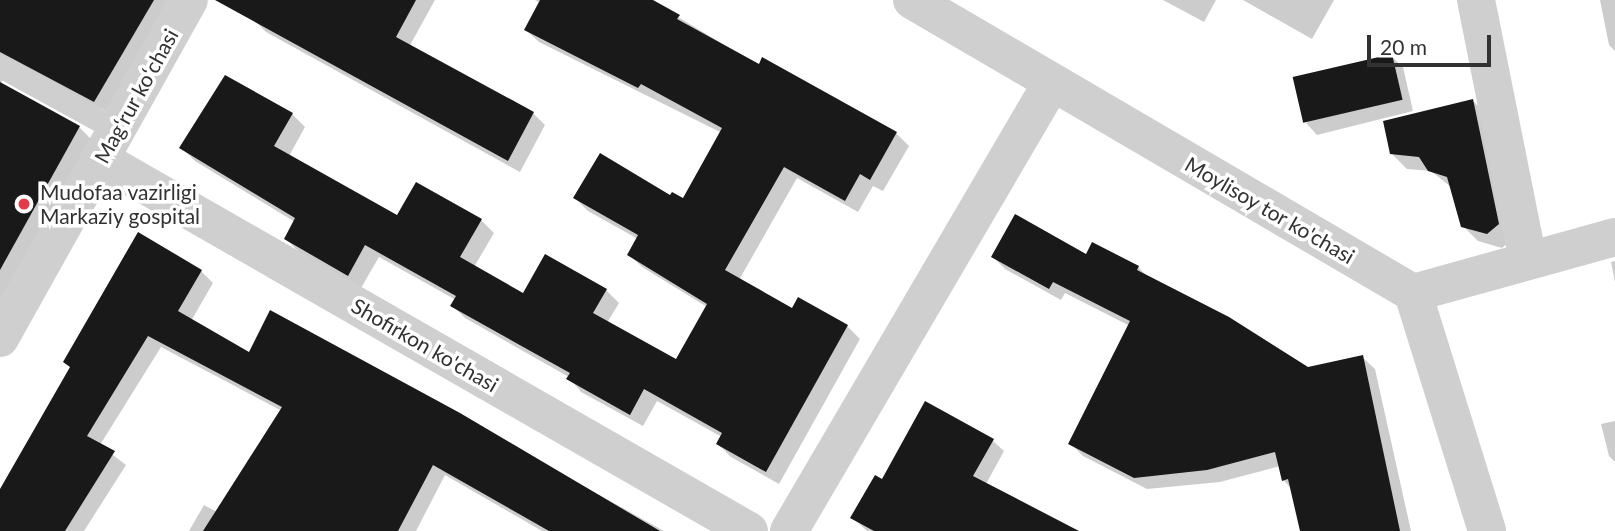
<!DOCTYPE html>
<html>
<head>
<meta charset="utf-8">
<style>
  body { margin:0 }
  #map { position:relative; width:1615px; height:531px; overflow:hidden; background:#fff; font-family:Lato,sans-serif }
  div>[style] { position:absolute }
  .shadow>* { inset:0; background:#0003 }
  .building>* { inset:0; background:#191919; transform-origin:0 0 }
  .service>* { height:23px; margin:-11.5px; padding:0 11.5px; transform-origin:11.5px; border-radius:11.5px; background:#cfcfcf }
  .minor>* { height:38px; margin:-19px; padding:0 19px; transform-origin:19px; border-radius:19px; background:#cfcfcf }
  .dots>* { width:19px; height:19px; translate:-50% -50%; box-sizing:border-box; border:4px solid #fff; border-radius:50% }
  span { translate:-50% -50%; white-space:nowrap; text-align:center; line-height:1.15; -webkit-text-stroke:7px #fff; paint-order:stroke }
  .street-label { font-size:21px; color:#323232 }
  .poi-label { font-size:21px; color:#323232 }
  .left { translate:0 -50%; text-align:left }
  .scale { position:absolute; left:1367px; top:35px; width:124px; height:32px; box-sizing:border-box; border:4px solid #323232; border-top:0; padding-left:9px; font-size:21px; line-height:24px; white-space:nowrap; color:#323232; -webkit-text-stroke:5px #fff; paint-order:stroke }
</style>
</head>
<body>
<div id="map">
  <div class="shadow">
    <div style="clip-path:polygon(0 0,179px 0,114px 115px,23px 69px,4px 74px,1px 84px,79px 127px,95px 143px,0 314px)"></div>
    <div style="clip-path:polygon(263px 0,435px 0,409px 47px,533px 113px,545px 125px,520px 172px,266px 32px,253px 19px)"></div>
    <div style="clip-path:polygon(535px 0,650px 0,759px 66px,896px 133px,909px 146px,883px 191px,873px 186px,858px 212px,797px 178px,739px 280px,793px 310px,847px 326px,860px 339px,779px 484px,731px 457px,718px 444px,722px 437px,657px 401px,643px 426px,581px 392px,569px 377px,465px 318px,452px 305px,456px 300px,379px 257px,361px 288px,299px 252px,286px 239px,295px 222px,195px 161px,182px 148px,292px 114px,305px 127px,289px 156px,398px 217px,481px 220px,494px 233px,474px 267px,524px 295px,606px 290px,619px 303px,607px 323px,677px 362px,707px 307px,642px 267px,629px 254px,638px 239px,588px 211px,575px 198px,684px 201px,722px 133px,539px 42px,526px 30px,541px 3px)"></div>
    <div style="clip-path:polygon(1163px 0,1216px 0,1204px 22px)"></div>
    <div style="clip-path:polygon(1243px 0,1334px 0,1312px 39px)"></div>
    <div style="clip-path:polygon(1600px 0,1615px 0,1615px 51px,1609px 45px)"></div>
    <div style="clip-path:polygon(1391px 56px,1403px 67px,1413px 111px,1317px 135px,1306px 123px)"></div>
    <div style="clip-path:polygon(1473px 101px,1488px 115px,1512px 239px,1502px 248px,1478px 241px,1463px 226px,1451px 187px,1431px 171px,1407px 169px,1392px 154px)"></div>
    <div style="clip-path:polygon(1087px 256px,1138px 267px,1150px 279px,1308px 369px,1362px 357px,1375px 369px,1411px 531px,1302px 531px,1291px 488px,1283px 480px,1280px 466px,1220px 482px,1147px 489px,1083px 456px,1071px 444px,1130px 326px,1065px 293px,1061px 300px,1005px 269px,993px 257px)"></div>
    <div style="clip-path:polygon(1615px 261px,1615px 282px,1611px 262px)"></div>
    <div style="clip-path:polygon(201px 271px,213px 283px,191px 321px,250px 354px,271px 312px,664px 531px,542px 531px,445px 475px,416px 531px,189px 531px,204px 505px,217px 512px,282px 411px,161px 347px,100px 445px,126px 465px,84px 531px,0 531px,0 491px)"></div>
    <div style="clip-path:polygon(1615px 421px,1615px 462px,1609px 456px,1601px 424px)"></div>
    <div style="clip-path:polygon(992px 440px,1004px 451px,986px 484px,1067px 531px,867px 531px,853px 518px,883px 481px)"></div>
  </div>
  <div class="building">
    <div style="clip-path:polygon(0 0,154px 0,94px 102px,0 52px)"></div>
    <div style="clip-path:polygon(215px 0,416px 0,396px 37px,534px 112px,508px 161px)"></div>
    <div style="clip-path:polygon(540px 0,653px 0,680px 15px,677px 19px,759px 64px,762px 57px,897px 132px,870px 180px,860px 174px,845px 201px,784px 167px,725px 270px,792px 308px,798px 297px,848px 325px,766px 472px,716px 444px,722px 433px,644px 389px,630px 415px,566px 379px,570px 373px,450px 306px,456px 296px,365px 245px,348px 276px,284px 239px,295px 218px,179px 148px,225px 75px,293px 113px,274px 146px,397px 215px,416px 182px,482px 219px,460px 257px,523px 293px,545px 254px,607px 289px,593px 313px,676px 359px,707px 304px,627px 255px,638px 235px,573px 198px,600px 153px,670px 195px,672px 192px,683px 198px,722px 128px,641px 84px,638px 88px,524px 30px)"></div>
    <div style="left:1392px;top:54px;width:47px;height:102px;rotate:77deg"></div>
    <div style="clip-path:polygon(0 82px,80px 126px,0 270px)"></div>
    <div style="clip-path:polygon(1473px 99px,1499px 224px,1487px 234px,1461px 227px,1447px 177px,1428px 171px,1419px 157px,1390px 154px,1383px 121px)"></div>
    <div style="clip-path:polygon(1015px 214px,1086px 254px,1092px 242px,1139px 266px,1137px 270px,1229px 317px,1308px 367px,1363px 355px,1400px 531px,1300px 531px,1288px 479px,1282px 481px,1275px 452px,1207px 470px,1134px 478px,1068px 444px,1130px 321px,1053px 282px,1049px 289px,991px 257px)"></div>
    <div style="clip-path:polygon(138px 232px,202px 270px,178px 311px,249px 352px,270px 310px,460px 413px,660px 531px,549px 531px,433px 465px,398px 531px,203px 531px,282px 407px,148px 336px,87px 436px,115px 451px,65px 531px,0 531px,0 489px,70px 367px,63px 362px)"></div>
    <div style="clip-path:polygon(925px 401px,994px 439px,973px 476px,1079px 531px,874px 531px,850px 518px,875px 475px,882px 479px)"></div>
  </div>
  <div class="service">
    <div style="left:0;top:66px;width:133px;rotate:28.7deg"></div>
  </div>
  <div class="minor">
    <div style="left:912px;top:0;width:580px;rotate:30.32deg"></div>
    <div style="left:1413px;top:293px;width:249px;rotate:72.7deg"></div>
    <div style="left:1476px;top:0;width:265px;rotate:78.7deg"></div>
    <div style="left:100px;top:159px;width:748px;rotate:29.82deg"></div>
    <div style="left:1413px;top:293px;width:210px;rotate:-15.5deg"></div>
    <div style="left:0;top:338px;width:387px;rotate:-60.8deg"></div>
    <div style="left:789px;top:531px;width:518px;rotate:-59.62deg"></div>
  </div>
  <div class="dots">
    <div style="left:24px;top:204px;background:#e23c49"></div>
  </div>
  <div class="street-label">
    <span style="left:136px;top:96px;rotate:-61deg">Magʻrur koʻchasi</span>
    <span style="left:1270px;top:210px;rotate:30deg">Moylisoy tor ko'chasi</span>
    <span style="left:425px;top:345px;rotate:30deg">Shofirkon ko'chasi</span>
  </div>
  <div class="poi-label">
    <span class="left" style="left:40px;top:204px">Mudofaa vazirligi<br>Markaziy gospital</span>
  </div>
  <div class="scale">20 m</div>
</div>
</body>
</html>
